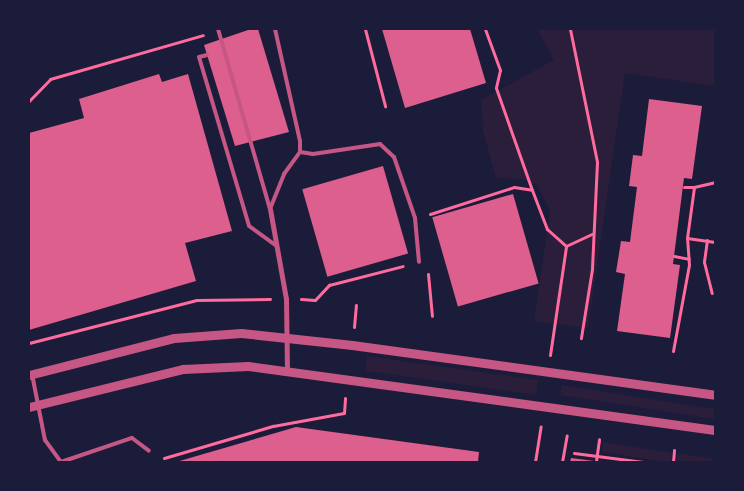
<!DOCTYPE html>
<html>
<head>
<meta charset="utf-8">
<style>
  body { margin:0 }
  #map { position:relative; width:744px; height:491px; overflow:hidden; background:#1b1b3a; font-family:"Alegreya Sans",sans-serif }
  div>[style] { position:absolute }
  .green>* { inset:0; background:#2a1e3b; transform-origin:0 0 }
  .building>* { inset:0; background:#dd5f8e; transform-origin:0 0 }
  .path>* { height:3px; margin:-1.5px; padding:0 1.5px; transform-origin:1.5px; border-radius:1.5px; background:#ff6b9d }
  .service>* { height:4px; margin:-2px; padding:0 2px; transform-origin:2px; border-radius:2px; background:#c65784 }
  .minor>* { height:5px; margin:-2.5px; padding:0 2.5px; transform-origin:2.5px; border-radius:2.5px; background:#c65784 }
  .tertiary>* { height:9px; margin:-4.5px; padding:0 4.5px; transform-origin:4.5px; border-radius:4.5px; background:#c65784 }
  span { translate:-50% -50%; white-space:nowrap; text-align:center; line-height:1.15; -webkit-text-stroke:4.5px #1b1b3a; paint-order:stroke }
  .frame { position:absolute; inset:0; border:30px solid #1b1b3a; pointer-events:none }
</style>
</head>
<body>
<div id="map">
  <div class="green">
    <div style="clip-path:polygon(537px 29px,715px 29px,715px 86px,625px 73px,588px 328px,534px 321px,550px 211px,537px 185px,522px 179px,496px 178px,483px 131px,481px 100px,554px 60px)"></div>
    <div style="left:367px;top:356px;width:173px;height:15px;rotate:8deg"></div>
    <div style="left:562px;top:385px;width:155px;height:10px;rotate:9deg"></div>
    <div style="left:603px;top:442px;width:70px;height:10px;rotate:9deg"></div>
    <div style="clip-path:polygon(677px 453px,714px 459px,713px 462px,676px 462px)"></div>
  </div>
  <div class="building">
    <div style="clip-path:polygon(251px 29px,258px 29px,289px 132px,235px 146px,204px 45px)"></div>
    <div style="clip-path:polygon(382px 29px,470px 29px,486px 83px,405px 108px)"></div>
    <div style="clip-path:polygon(159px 74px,162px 82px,188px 74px,232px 231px,185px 243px,196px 281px,29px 330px,29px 133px,84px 118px,79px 99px)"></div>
    <div style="clip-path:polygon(649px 99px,702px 106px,692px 179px,684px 178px,673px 264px,680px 265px,670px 338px,617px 331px,625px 274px,616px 272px,621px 241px,630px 242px,637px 187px,629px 186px,633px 155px,642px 156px)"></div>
    <div style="left:383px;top:166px;width:91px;height:84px;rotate:74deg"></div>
    <div style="left:513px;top:194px;width:93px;height:84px;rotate:74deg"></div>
    <div style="clip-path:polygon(296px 427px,479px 452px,478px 462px,176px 462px)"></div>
    <div style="clip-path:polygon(571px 458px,594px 461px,594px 462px,570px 462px)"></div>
  </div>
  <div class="path">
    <div style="left:365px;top:29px;width:80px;rotate:75.4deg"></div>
    <div style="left:485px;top:29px;width:44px;rotate:69.9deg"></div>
    <div style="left:500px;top:70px;width:18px;rotate:103deg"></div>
    <div style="left:496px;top:88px;width:108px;rotate:70.6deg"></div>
    <div style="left:532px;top:190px;width:42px;rotate:69deg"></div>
    <div style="left:547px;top:229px;width:25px;rotate:42deg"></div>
    <div style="left:570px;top:29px;width:136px;rotate:78.5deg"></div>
    <div style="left:597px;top:162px;width:107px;rotate:92.7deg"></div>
    <div style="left:592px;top:269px;width:70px;rotate:99.1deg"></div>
    <div style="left:29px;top:101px;width:30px;rotate:-46deg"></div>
    <div style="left:50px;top:79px;width:159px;rotate:-16deg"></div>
    <div style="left:684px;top:187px;width:10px"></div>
    <div style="left:694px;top:187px;width:51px;rotate:97.8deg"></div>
    <div style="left:687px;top:238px;width:28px;rotate:8deg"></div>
    <div style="left:694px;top:187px;width:22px;rotate:-13deg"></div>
    <div style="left:430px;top:214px;width:88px;rotate:-17.8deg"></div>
    <div style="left:514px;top:187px;width:18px;rotate:9deg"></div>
    <div style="left:707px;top:240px;width:22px;rotate:98deg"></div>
    <div style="left:704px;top:262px;width:32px;rotate:76deg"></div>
    <div style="left:674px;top:256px;width:15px;rotate:11deg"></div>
    <div style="left:428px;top:274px;width:42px;rotate:84.6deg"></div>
    <div style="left:301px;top:299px;width:14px;rotate:4deg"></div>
    <div style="left:315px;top:300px;width:21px;rotate:-47deg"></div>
    <div style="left:329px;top:285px;width:76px;rotate:-14.4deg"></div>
    <div style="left:354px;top:327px;width:22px;rotate:-85deg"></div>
    <div style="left:29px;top:343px;width:172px;rotate:-14.4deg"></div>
    <div style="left:196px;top:300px;width:74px;rotate:-0.8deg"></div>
    <div style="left:673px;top:351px;width:87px;rotate:-79.5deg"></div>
    <div style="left:689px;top:265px;width:27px;rotate:-94deg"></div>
    <div style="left:550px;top:355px;width:110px;rotate:-81.6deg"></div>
    <div style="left:566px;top:246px;width:29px;rotate:-25deg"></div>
    <div style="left:574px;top:453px;width:70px;rotate:7.4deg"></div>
    <div style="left:164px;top:458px;width:114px;rotate:-16.4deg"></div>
    <div style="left:273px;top:426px;width:72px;rotate:-10.4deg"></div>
    <div style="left:344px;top:413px;width:15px;rotate:-86deg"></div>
    <div style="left:596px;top:461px;width:22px;rotate:-82deg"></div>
    <div style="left:535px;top:462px;width:36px;rotate:-81deg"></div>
    <div style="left:562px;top:462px;width:27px;rotate:-80deg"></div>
    <div style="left:673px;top:462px;width:12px;rotate:-85deg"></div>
  </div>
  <div class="service">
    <div style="left:218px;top:29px;width:187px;rotate:73.9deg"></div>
    <div style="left:207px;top:55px;width:8px;rotate:166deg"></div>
    <div style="left:199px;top:57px;width:176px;rotate:73.5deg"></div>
    <div style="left:249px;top:226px;width:34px;rotate:36deg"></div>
    <div style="left:300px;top:152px;width:13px;rotate:9deg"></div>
    <div style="left:313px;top:154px;width:68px;rotate:-8.5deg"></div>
    <div style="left:380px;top:144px;width:19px;rotate:43deg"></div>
    <div style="left:394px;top:157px;width:65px;rotate:71deg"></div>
    <div style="left:415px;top:218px;width:44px;rotate:84.8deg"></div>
    <div style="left:270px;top:209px;width:38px;rotate:-68deg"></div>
    <div style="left:284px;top:174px;width:27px;rotate:-54deg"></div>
    <div style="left:300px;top:152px;width:11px;rotate:-90deg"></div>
    <div style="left:300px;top:141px;width:115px;rotate:-102.6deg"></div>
    <div style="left:32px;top:374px;width:67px;rotate:78.9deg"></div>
    <div style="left:45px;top:440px;width:27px;rotate:54deg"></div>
    <div style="left:61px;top:462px;width:75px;rotate:-18.7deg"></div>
    <div style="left:132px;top:438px;width:21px;rotate:37deg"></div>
  </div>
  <div class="minor">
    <div style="left:270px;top:209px;width:91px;rotate:79.9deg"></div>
    <div style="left:286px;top:299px;width:70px;rotate:89.2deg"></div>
  </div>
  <div class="tertiary">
    <div style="left:29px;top:375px;width:150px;rotate:-14.3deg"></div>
    <div style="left:174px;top:338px;width:67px;rotate:-4.3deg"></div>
    <div style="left:241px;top:333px;width:112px;rotate:6.2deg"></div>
    <div style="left:352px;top:345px;width:366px;rotate:7.8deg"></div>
    <div style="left:29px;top:407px;width:159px;rotate:-13.9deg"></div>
    <div style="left:183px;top:369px;width:65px;rotate:-2.6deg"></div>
    <div style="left:248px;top:366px;width:471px;rotate:7.8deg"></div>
  </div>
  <div class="frame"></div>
</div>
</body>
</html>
